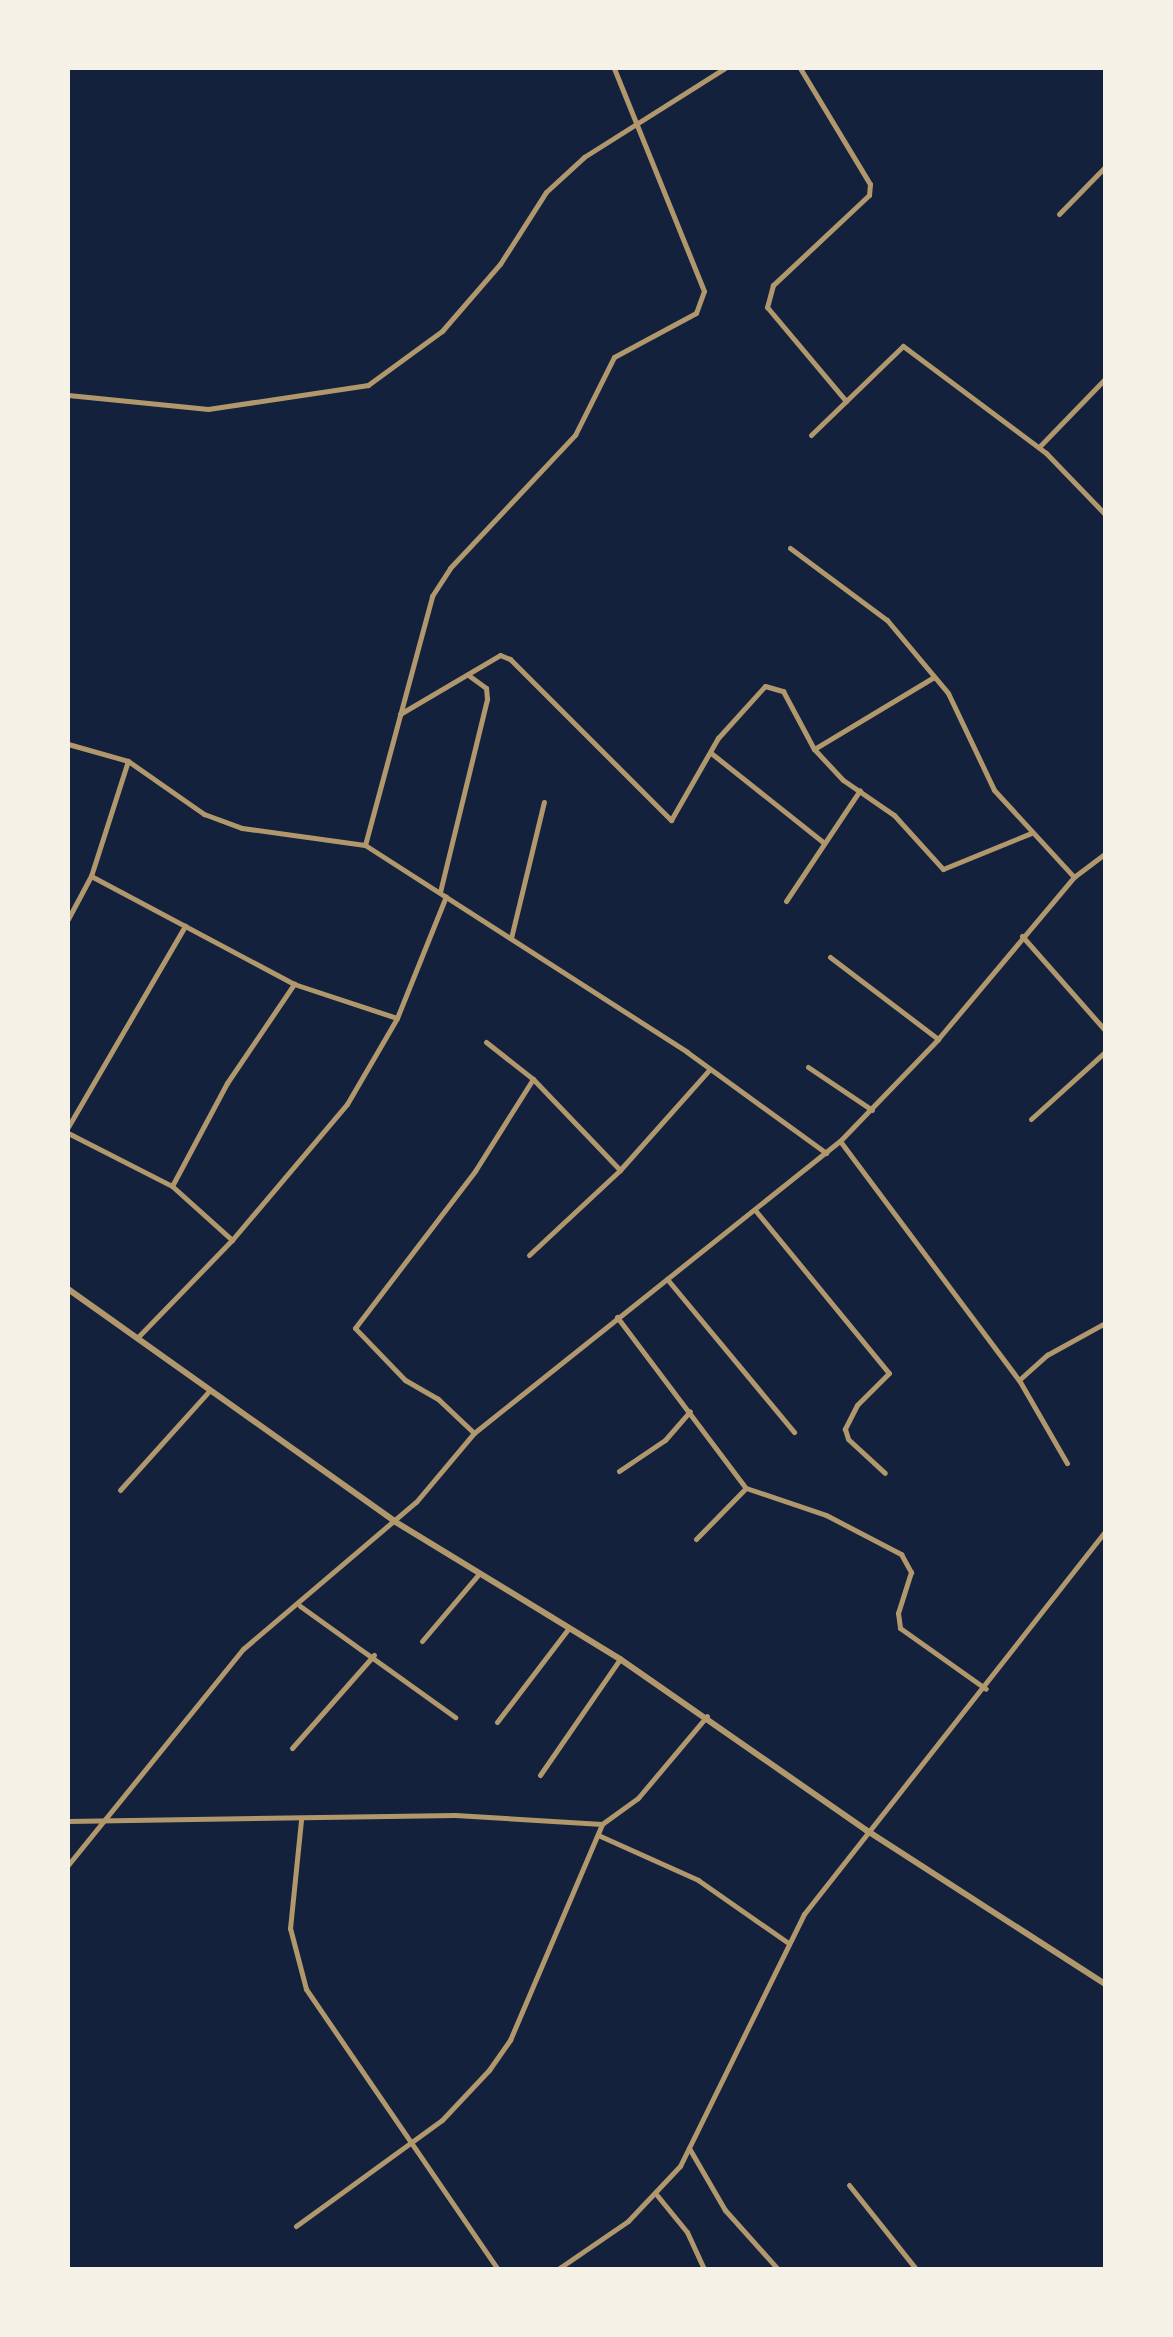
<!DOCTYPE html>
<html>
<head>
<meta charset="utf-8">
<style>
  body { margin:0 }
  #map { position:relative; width:1173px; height:2337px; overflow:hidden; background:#14213d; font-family:Mulish,sans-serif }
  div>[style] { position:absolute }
  .minor>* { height:5px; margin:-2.5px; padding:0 2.5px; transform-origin:2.5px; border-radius:2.5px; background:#b1986c }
  .tertiary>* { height:6px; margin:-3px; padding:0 3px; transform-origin:3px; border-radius:3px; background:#b1986c }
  span { translate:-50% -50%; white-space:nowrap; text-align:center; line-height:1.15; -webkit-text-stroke:6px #f6f1e7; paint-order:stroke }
  .frame { position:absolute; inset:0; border:70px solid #f6f1e7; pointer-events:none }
</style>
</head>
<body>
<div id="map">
  <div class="minor">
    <div style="left:800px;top:68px;width:135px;rotate:58.9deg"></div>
    <div style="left:870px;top:184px;width:11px;rotate:95deg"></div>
    <div style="left:869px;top:195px;width:132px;rotate:136.8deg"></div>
    <div style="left:773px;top:285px;width:23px;rotate:105deg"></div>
    <div style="left:767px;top:307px;width:123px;rotate:50deg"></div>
    <div style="left:1059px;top:214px;width:66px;rotate:-45.6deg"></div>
    <div style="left:68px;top:395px;width:141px;rotate:5.7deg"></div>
    <div style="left:208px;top:409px;width:162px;rotate:-8.5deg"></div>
    <div style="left:368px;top:385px;width:92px;rotate:-36.1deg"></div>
    <div style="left:442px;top:331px;width:89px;rotate:-49.1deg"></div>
    <div style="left:500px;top:264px;width:85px;rotate:-57.4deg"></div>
    <div style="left:546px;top:192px;width:52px;rotate:-42.6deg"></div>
    <div style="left:584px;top:157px;width:167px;rotate:-32.3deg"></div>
    <div style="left:811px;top:435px;width:128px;rotate:-44.1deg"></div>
    <div style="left:903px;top:346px;width:179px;rotate:36.8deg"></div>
    <div style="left:1046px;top:453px;width:85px;rotate:46deg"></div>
    <div style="left:1039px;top:447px;width:95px;rotate:-45.9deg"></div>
    <div style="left:790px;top:548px;width:121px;rotate:36.6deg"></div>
    <div style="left:887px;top:620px;width:95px;rotate:50.1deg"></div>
    <div style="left:948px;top:693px;width:107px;rotate:64.6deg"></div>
    <div style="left:994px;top:790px;width:118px;rotate:47.4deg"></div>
    <div style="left:934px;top:677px;width:140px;rotate:149deg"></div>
    <div style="left:814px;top:749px;width:42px;rotate:46.9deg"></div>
    <div style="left:843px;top:780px;width:62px;rotate:34.5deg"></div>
    <div style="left:894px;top:815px;width:73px;rotate:47.8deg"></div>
    <div style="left:943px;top:869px;width:95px;rotate:-22.2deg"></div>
    <div style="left:400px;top:714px;width:116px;rotate:-30.5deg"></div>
    <div style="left:500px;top:655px;width:11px;rotate:22deg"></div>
    <div style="left:510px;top:659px;width:228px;rotate:45deg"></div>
    <div style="left:671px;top:820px;width:95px;rotate:-60.2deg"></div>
    <div style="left:718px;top:738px;width:70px;rotate:-47.9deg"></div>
    <div style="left:765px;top:686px;width:19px;rotate:16deg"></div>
    <div style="left:783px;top:691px;width:66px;rotate:61.9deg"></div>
    <div style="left:68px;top:744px;width:62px;rotate:15.8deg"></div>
    <div style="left:128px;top:761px;width:93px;rotate:34.9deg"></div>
    <div style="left:204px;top:814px;width:40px;rotate:20.2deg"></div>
    <div style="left:242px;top:828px;width:124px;rotate:7.9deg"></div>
    <div style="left:365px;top:845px;width:383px;rotate:32.7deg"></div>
    <div style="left:687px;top:1052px;width:172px;rotate:36deg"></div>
    <div style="left:711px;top:753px;width:143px;rotate:38.5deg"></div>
    <div style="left:365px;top:845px;width:258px;rotate:-74.9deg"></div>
    <div style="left:432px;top:596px;width:33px;rotate:-57deg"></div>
    <div style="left:450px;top:568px;width:183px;rotate:-46.8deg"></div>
    <div style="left:575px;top:435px;width:87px;rotate:-63.4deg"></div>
    <div style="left:614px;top:357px;width:93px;rotate:-28.2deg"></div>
    <div style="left:696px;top:313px;width:23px;rotate:-70deg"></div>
    <div style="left:704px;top:291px;width:240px;rotate:-112deg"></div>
    <div style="left:91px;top:876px;width:230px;rotate:28deg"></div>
    <div style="left:294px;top:984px;width:108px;rotate:18.3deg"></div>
    <div style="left:440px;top:892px;width:199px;rotate:-76.3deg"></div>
    <div style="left:487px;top:699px;width:11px;rotate:-95deg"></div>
    <div style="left:486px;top:688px;width:22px;rotate:-144deg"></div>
    <div style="left:786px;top:901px;width:133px;rotate:-56.3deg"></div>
    <div style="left:68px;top:919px;width:49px;rotate:-61.9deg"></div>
    <div style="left:91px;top:876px;width:121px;rotate:-72.2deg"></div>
    <div style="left:1022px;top:936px;width:125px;rotate:48.6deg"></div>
    <div style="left:511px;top:938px;width:140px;rotate:-76.4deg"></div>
    <div style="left:830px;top:957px;width:136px;rotate:37.2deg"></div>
    <div style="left:486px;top:1042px;width:60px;rotate:38.2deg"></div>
    <div style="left:533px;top:1079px;width:126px;rotate:46.3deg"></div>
    <div style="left:808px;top:1067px;width:77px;rotate:33.9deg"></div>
    <div style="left:1031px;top:1119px;width:100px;rotate:-42.2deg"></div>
    <div style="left:68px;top:1127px;width:233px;rotate:-59.8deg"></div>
    <div style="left:68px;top:1133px;width:117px;rotate:27deg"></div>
    <div style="left:172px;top:1186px;width:81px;rotate:42deg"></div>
    <div style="left:840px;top:1141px;width:299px;rotate:53.2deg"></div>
    <div style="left:1019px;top:1380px;width:96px;rotate:60deg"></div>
    <div style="left:172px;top:1186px;width:117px;rotate:-61.9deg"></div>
    <div style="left:227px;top:1083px;width:120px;rotate:-55.9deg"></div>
    <div style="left:755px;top:1210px;width:211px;rotate:50.6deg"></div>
    <div style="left:889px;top:1373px;width:45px;rotate:135deg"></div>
    <div style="left:857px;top:1405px;width:27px;rotate:117deg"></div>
    <div style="left:845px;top:1429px;width:10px;rotate:73deg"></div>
    <div style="left:848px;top:1439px;width:50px;rotate:42.6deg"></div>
    <div style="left:529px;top:1255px;width:125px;rotate:-43deg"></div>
    <div style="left:620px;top:1170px;width:135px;rotate:-48.3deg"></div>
    <div style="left:667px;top:1279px;width:199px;rotate:50.3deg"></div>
    <div style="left:617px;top:1317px;width:214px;rotate:53deg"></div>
    <div style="left:746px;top:1488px;width:84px;rotate:18.6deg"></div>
    <div style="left:826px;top:1515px;width:85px;rotate:27.5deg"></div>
    <div style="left:901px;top:1554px;width:21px;rotate:61deg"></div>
    <div style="left:911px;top:1572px;width:43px;rotate:107.6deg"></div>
    <div style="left:898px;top:1613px;width:15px;rotate:82deg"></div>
    <div style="left:900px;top:1628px;width:105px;rotate:35.3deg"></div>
    <div style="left:137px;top:1338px;width:136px;rotate:-45.9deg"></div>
    <div style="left:232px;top:1240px;width:178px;rotate:-49.8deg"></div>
    <div style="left:347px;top:1104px;width:99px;rotate:-59.8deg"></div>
    <div style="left:397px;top:1018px;width:131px;rotate:-68.1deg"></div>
    <div style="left:1019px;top:1380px;width:38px;rotate:-42deg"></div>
    <div style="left:1047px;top:1355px;width:66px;rotate:-28.9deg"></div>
    <div style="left:474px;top:1433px;width:50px;rotate:-136.6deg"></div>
    <div style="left:438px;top:1399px;width:38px;rotate:-150deg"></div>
    <div style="left:405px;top:1380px;width:72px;rotate:-133.9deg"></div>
    <div style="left:355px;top:1328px;width:198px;rotate:-52.6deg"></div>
    <div style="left:475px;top:1171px;width:109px;rotate:-57.8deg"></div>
    <div style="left:619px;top:1471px;width:55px;rotate:-34deg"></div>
    <div style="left:665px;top:1440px;width:38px;rotate:-49deg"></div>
    <div style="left:120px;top:1490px;width:133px;rotate:-48deg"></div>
    <div style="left:696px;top:1539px;width:71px;rotate:-45.6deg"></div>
    <div style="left:300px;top:1606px;width:191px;rotate:35.6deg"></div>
    <div style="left:422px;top:1641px;width:87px;rotate:-49.7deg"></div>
    <div style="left:497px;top:1722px;width:117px;rotate:-52.6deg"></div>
    <div style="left:292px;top:1748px;width:124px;rotate:-48.6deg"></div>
    <div style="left:540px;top:1775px;width:141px;rotate:-55.4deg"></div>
    <div style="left:301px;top:1820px;width:109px;rotate:95.8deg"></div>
    <div style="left:290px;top:1928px;width:63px;rotate:75.3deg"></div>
    <div style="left:306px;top:1989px;width:340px;rotate:55.6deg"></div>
    <div style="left:68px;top:1821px;width:387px;rotate:-0.9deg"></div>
    <div style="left:455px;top:1815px;width:147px;rotate:3.5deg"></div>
    <div style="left:602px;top:1824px;width:44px;rotate:-35.8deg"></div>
    <div style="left:638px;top:1798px;width:107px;rotate:-49.9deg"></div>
    <div style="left:598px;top:1835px;width:110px;rotate:24.2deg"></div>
    <div style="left:698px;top:1880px;width:108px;rotate:34.9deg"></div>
    <div style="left:68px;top:1865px;width:278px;rotate:-51deg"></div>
    <div style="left:243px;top:1649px;width:227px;rotate:-40.4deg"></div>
    <div style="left:416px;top:1502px;width:90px;rotate:-50deg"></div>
    <div style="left:474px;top:1433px;width:468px;rotate:-38.6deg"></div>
    <div style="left:840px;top:1141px;width:141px;rotate:-46.1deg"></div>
    <div style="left:938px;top:1039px;width:212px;rotate:-50deg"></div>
    <div style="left:1074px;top:877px;width:39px;rotate:-37deg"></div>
    <div style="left:689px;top:2148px;width:72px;rotate:59.9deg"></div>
    <div style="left:725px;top:2210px;width:79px;rotate:48.1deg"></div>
    <div style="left:849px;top:2185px;width:107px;rotate:51.4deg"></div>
    <div style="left:656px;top:2194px;width:49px;rotate:50.8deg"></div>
    <div style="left:687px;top:2232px;width:41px;rotate:65.3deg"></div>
    <div style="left:296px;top:2226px;width:180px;rotate:-36deg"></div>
    <div style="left:442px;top:2120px;width:69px;rotate:-46.8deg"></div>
    <div style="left:489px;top:2070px;width:37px;rotate:-55deg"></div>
    <div style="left:510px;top:2040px;width:235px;rotate:-66.9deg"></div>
    <div style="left:558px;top:2269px;width:85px;rotate:-34.4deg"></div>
    <div style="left:628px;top:2221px;width:76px;rotate:-46.6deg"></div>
    <div style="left:680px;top:2166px;width:281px;rotate:-63.8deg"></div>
    <div style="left:804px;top:1914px;width:486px;rotate:-51.8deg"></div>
  </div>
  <div class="tertiary">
    <div style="left:68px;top:1289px;width:400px;rotate:35.4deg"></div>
    <div style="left:394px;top:1521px;width:265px;rotate:31.4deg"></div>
    <div style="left:620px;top:1659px;width:300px;rotate:34.8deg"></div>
    <div style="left:866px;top:1830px;width:284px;rotate:32.8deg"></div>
  </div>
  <div class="frame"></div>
</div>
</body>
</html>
